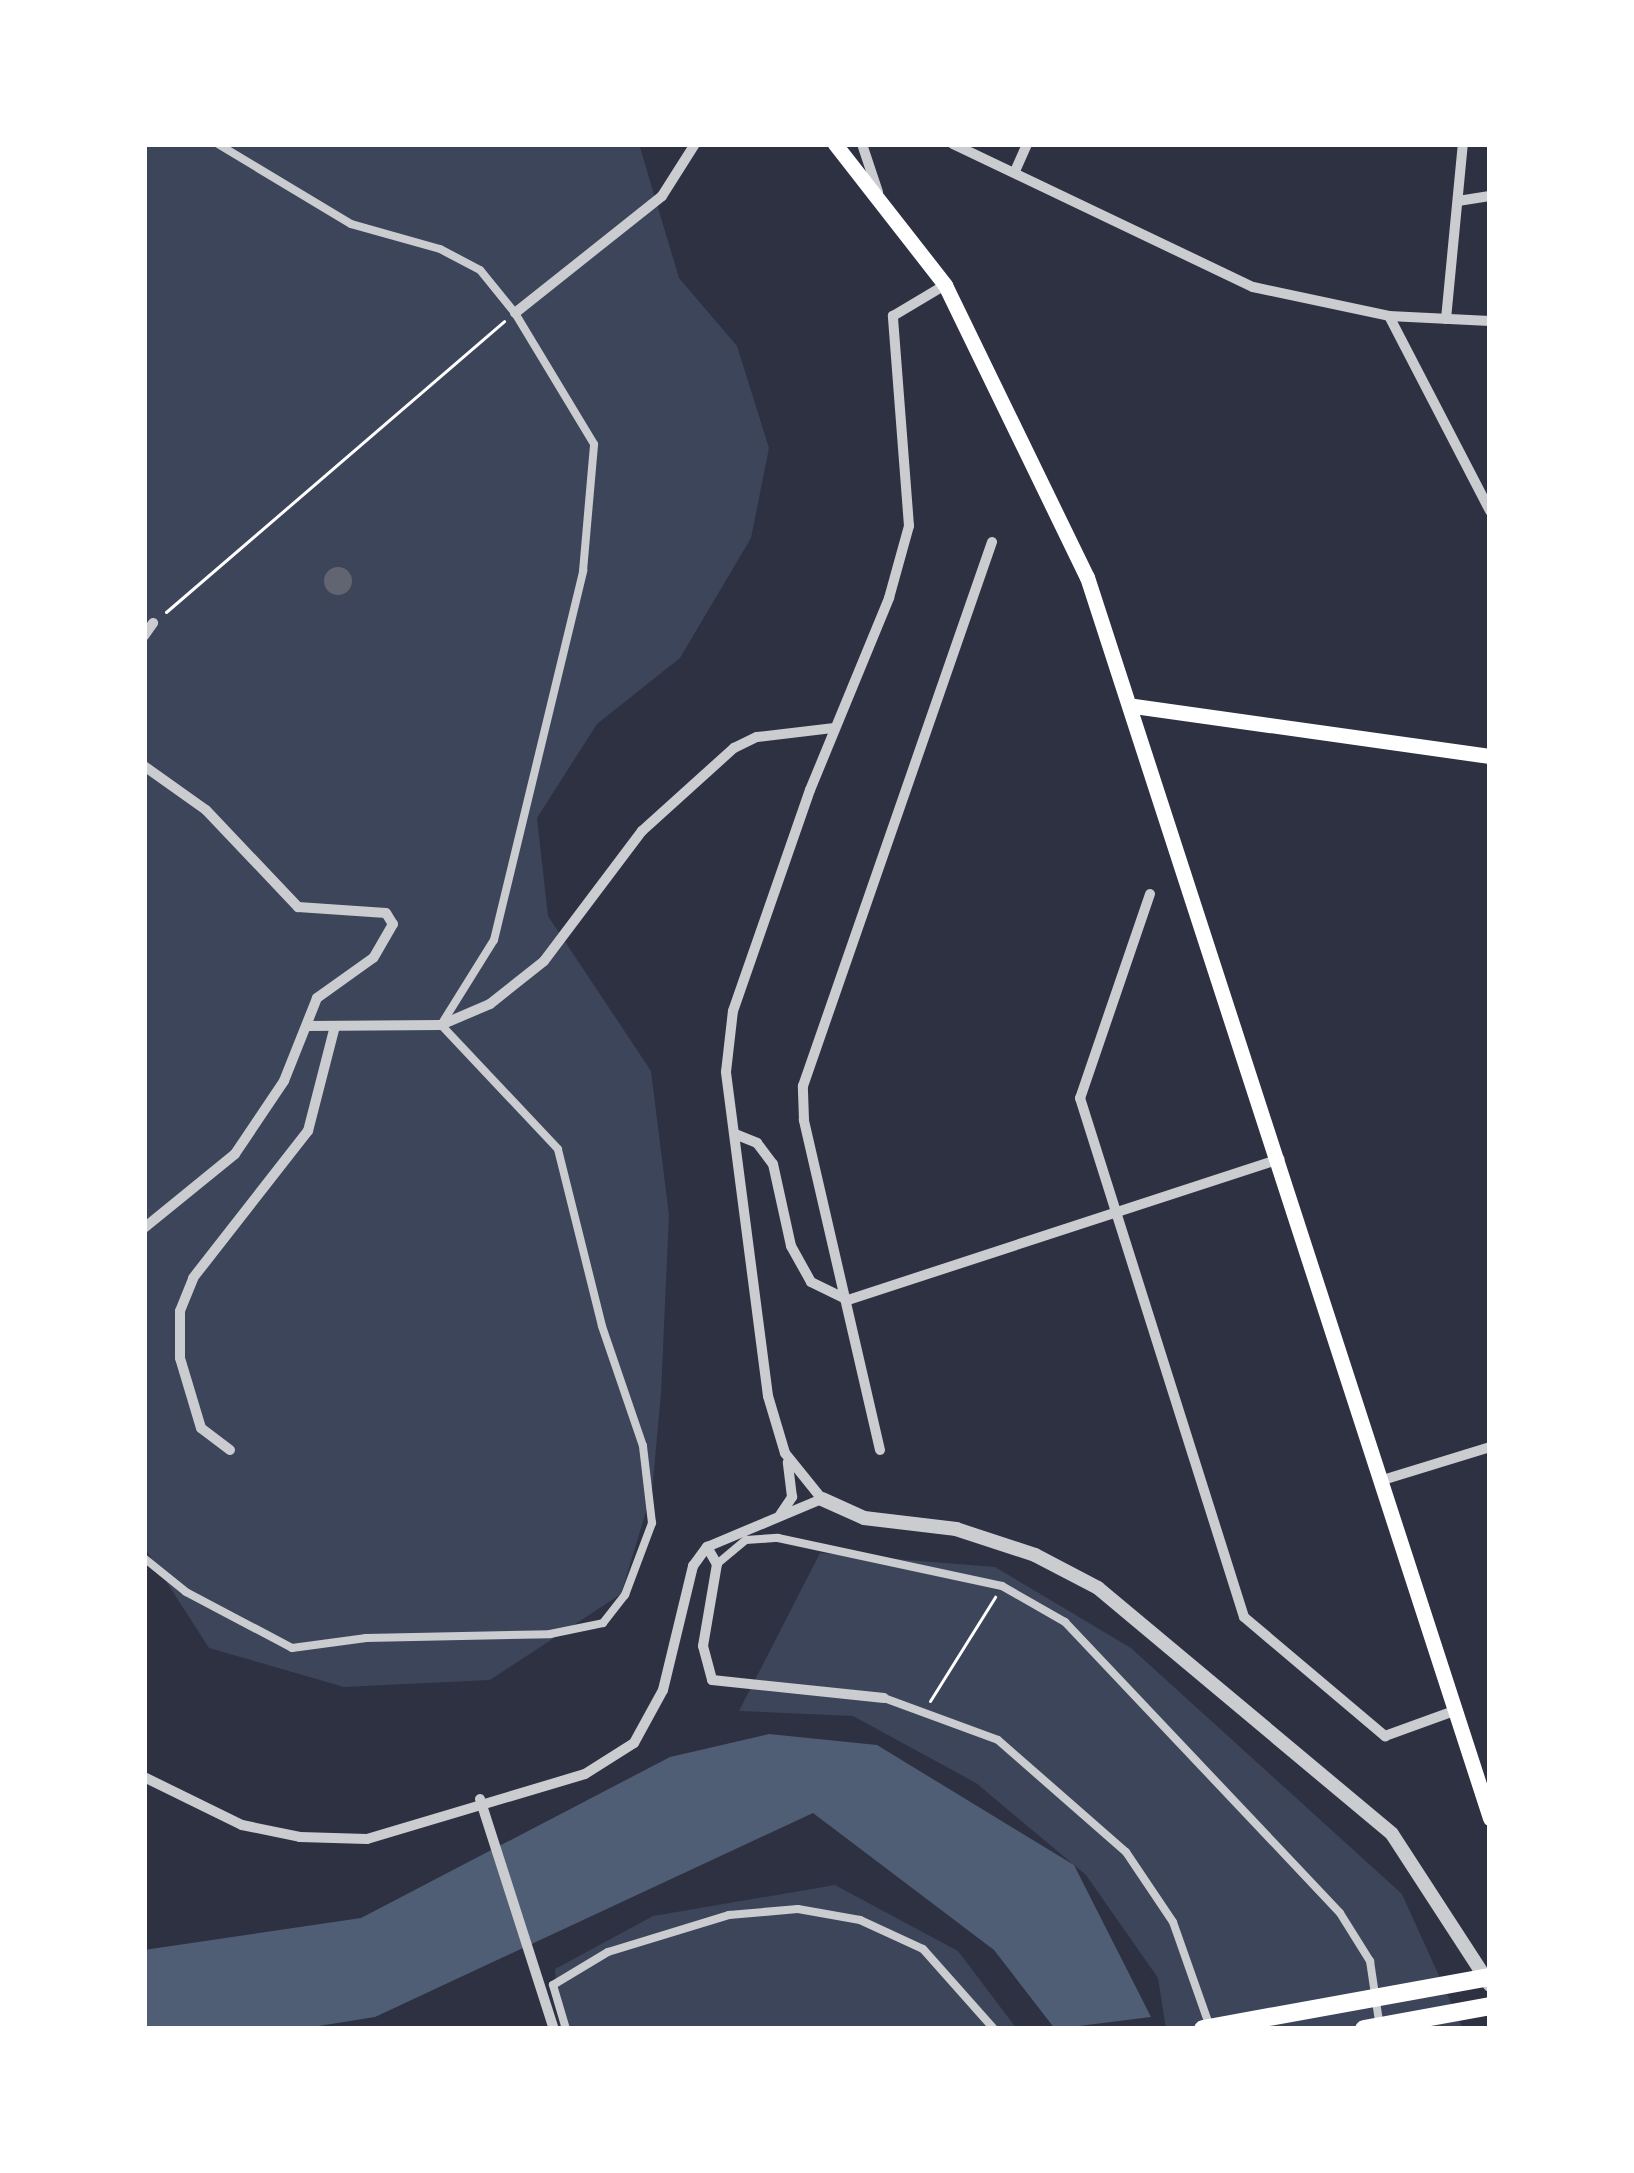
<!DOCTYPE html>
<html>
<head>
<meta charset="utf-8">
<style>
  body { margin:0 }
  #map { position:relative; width:1634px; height:2173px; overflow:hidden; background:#2d3142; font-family:Rubik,sans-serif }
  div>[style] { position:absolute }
  .green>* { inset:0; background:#3c4559 }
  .water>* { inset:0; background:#4f5d75 }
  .building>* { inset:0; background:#626471 }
  .round { border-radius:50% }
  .path>* { height:3px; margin:-1.5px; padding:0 1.5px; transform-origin:1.5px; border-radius:1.5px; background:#fff }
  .pedestrian>* { height:8px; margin:-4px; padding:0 4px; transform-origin:4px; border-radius:4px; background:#caccd0 }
  .minor>* { height:10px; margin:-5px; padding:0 5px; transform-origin:5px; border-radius:5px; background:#caccd0 }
  .tertiary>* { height:14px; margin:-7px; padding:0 7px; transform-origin:7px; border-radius:7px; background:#caccd0 }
  .secondary>* { height:15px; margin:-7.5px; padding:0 7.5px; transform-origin:7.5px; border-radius:7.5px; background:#fff }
  .trunk>* { height:18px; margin:-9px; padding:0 9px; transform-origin:9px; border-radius:9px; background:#fff }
  span { translate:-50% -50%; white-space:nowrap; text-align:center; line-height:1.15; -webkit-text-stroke:12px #fff; paint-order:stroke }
  .frame { position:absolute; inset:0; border:147px solid #fff; pointer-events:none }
</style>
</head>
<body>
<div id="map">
  <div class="green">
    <div style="clip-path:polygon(144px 144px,639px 144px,679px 278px,737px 346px,769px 448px,751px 538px,680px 658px,597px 724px,537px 818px,548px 916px,651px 1071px,669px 1215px,661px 1393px,652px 1492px,621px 1594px,490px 1680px,344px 1687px,209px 1648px,144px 1547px)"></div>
    <div style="clip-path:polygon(820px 1553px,995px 1567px,1131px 1648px,1402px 1894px,1463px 2029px,1166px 2029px,1158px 1978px,1086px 1875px,976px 1783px,853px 1716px,739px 1711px)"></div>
    <div style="clip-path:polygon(835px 1885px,958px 1951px,1017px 2029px,560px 2029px,555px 1969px,653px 1916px)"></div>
  </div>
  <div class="water">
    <div style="clip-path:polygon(769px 1734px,877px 1745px,1074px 1865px,1151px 2017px,1055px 2029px,994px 1950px,813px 1813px,375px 2017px,300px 2029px,144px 2029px,144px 1950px,361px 1918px,670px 1757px)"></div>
  </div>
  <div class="building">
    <div class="round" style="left:324px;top:567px;width:28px;height:28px"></div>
  </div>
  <div class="path">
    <div style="left:166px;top:612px;width:446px;rotate:-40.7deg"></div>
    <div style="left:930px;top:1701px;width:123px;rotate:-58deg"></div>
  </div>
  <div class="pedestrian">
    <div style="left:144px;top:1558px;width:54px;rotate:39deg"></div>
    <div style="left:186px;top:1592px;width:120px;rotate:27.8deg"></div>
    <div style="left:292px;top:1648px;width:75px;rotate:-7.7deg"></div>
    <div style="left:366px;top:1638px;width:184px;rotate:-1.2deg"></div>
    <div style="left:550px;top:1634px;width:54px;rotate:-11.7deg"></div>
    <div style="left:603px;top:1623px;width:36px;rotate:-52deg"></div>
    <div style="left:625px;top:1595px;width:77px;rotate:-69.4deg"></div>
    <div style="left:652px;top:1523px;width:78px;rotate:-96.7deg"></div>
    <div style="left:643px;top:1446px;width:127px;rotate:-108.9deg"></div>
    <div style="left:602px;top:1326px;width:182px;rotate:-104deg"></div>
    <div style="left:558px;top:1149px;width:170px;rotate:-133.3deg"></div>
    <div style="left:441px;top:1025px;width:100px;rotate:-58.1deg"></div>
    <div style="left:494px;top:940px;width:380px;rotate:-76.4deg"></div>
    <div style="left:583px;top:571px;width:127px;rotate:-85deg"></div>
    <div style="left:594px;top:444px;width:153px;rotate:-121.1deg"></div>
    <div style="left:515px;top:313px;width:55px;rotate:-129.1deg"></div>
    <div style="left:480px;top:270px;width:45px;rotate:-152.3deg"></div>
    <div style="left:440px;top:249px;width:92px;rotate:-164.3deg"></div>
    <div style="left:351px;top:224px;width:155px;rotate:-149deg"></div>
    <div style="left:717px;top:1564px;width:38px;rotate:-40deg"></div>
    <div style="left:746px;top:1540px;width:32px;rotate:-4deg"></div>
    <div style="left:778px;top:1538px;width:229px;rotate:12.1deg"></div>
    <div style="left:1002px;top:1586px;width:73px;rotate:29.7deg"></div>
    <div style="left:1065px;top:1622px;width:400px;rotate:46.6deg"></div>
    <div style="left:1340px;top:1913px;width:57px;rotate:58deg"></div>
    <div style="left:1370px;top:1961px;width:68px;rotate:81.5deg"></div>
    <div style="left:884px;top:1698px;width:121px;rotate:20.2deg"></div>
    <div style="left:998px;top:1740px;width:170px;rotate:41.2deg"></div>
    <div style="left:1126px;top:1852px;width:84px;rotate:56.1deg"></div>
    <div style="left:1173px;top:1922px;width:108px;rotate:70.6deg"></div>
    <div style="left:566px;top:2029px;width:46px;rotate:-106.5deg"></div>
    <div style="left:553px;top:1985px;width:64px;rotate:-31deg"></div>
    <div style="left:608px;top:1952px;width:127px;rotate:-17deg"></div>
    <div style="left:729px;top:1915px;width:69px;rotate:-5deg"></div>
    <div style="left:798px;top:1909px;width:63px;rotate:10.1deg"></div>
    <div style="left:860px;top:1920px;width:69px;rotate:24.7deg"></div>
    <div style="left:923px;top:1949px;width:107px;rotate:48.4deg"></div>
  </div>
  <div class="minor">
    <div style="left:862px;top:144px;width:51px;rotate:71.6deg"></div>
    <div style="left:953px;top:144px;width:332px;rotate:25.5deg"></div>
    <div style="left:1253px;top:287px;width:139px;rotate:12deg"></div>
    <div style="left:1389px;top:316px;width:101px;rotate:2.8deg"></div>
    <div style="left:1016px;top:169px;width:27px;rotate:-66deg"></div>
    <div style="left:1458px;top:201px;width:32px;rotate:-9deg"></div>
    <div style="left:515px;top:313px;width:188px;rotate:-38.5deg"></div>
    <div style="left:662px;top:196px;width:62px;rotate:-57.6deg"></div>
    <div style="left:1389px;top:316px;width:220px;rotate:62.6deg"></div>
    <div style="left:1446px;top:319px;width:176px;rotate:-84.5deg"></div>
    <div style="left:144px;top:636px;width:16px;rotate:-55deg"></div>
    <div style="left:144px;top:766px;width:76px;rotate:35.4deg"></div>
    <div style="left:206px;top:810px;width:134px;rotate:46.5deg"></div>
    <div style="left:298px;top:907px;width:88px;rotate:3.9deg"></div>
    <div style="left:386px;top:913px;width:13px;rotate:58deg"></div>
    <div style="left:393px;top:924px;width:39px;rotate:120deg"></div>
    <div style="left:373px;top:958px;width:69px;rotate:144.5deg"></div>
    <div style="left:317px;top:998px;width:89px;rotate:111.7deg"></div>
    <div style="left:284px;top:1081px;width:88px;rotate:123.9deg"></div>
    <div style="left:235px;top:1154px;width:117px;rotate:140.9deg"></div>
    <div style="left:1150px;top:894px;width:216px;rotate:108.9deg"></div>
    <div style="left:1080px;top:1098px;width:544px;rotate:72.46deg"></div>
    <div style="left:1244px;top:1617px;width:185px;rotate:40.2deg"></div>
    <div style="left:1385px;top:1736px;width:77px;rotate:-19.9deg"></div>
    <div style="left:307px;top:1026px;width:134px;rotate:-0.4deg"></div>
    <div style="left:441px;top:1025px;width:53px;rotate:-23.2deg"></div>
    <div style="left:490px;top:1004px;width:69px;rotate:-38.5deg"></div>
    <div style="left:544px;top:961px;width:163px;rotate:-53deg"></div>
    <div style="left:642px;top:831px;width:124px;rotate:-42.1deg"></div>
    <div style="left:734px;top:748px;width:25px;rotate:-26deg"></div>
    <div style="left:757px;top:737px;width:78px;rotate:-6.7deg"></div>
    <div style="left:735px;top:1134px;width:24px;rotate:22deg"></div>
    <div style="left:757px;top:1143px;width:26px;rotate:53deg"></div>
    <div style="left:773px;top:1164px;width:84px;rotate:77.6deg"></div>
    <div style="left:791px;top:1246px;width:41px;rotate:60.9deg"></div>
    <div style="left:811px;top:1282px;width:41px;rotate:25.9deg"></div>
    <div style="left:848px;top:1300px;width:454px;rotate:-18.1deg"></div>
    <div style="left:230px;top:1450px;width:36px;rotate:-143deg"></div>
    <div style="left:201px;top:1428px;width:73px;rotate:-106.7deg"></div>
    <div style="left:180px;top:1358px;width:47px;rotate:-90deg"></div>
    <div style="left:180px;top:1311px;width:35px;rotate:-68deg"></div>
    <div style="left:193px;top:1278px;width:187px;rotate:-52deg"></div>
    <div style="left:308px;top:1131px;width:108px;rotate:-75.6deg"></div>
    <div style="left:880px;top:1450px;width:339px;rotate:-103deg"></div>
    <div style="left:804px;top:1120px;width:34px;rotate:-92deg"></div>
    <div style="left:803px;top:1086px;width:576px;rotate:-70.84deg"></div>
    <div style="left:1386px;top:1479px;width:109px;rotate:-17.1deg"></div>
    <div style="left:780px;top:1515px;width:22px;rotate:-56deg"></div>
    <div style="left:792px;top:1497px;width:35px;rotate:-97deg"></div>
    <div style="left:707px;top:1547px;width:20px;rotate:60deg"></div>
    <div style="left:717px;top:1564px;width:83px;rotate:99.7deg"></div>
    <div style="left:703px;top:1646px;width:35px;rotate:75deg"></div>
    <div style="left:712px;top:1680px;width:173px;rotate:6deg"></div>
    <div style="left:144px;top:1777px;width:109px;rotate:26.1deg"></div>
    <div style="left:242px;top:1825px;width:59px;rotate:11.7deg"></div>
    <div style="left:300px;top:1837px;width:67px;rotate:1.7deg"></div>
    <div style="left:367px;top:1839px;width:227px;rotate:-16.6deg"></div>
    <div style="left:585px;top:1774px;width:58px;rotate:-32.3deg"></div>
    <div style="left:634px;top:1743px;width:60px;rotate:-61.3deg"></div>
    <div style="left:663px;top:1690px;width:128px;rotate:-76.4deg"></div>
    <div style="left:693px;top:1566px;width:24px;rotate:-54deg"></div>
    <div style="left:707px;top:1547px;width:125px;rotate:-22.7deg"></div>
    <div style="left:822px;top:1499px;width:59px;rotate:-128.8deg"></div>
    <div style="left:785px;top:1453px;width:59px;rotate:-106.6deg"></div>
    <div style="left:768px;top:1396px;width:327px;rotate:-97.4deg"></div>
    <div style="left:726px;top:1072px;width:61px;rotate:-83.5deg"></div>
    <div style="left:733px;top:1011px;width:234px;rotate:-70.8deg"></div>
    <div style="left:810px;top:790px;width:208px;rotate:-67.6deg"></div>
    <div style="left:889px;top:598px;width:75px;rotate:-74.5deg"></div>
    <div style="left:909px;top:526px;width:211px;rotate:-94.4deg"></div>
    <div style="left:893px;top:316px;width:61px;rotate:-30.8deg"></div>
    <div style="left:480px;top:1799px;width:242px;rotate:72.2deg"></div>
  </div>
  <div class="tertiary">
    <div style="left:822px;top:1499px;width:46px;rotate:24.3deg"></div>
    <div style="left:864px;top:1518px;width:93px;rotate:6.8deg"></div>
    <div style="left:956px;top:1529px;width:83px;rotate:18.2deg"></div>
    <div style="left:1035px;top:1555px;width:71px;rotate:27.6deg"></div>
    <div style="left:1098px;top:1588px;width:383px;rotate:39.9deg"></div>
    <div style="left:1392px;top:1834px;width:180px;rotate:57deg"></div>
  </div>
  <div class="secondary">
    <div style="left:835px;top:144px;width:179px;rotate:52deg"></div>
    <div style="left:945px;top:285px;width:325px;rotate:64.1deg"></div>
    <div style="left:1087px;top:577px;width:1305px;rotate:72.01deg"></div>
    <div style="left:1134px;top:706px;width:359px;rotate:8deg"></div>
  </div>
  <div class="trunk">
    <div style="left:1203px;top:2029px;width:292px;rotate:-10.3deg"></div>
    <div style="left:1364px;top:2029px;width:128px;rotate:-10.3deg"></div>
  </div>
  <div class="frame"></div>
</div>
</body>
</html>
